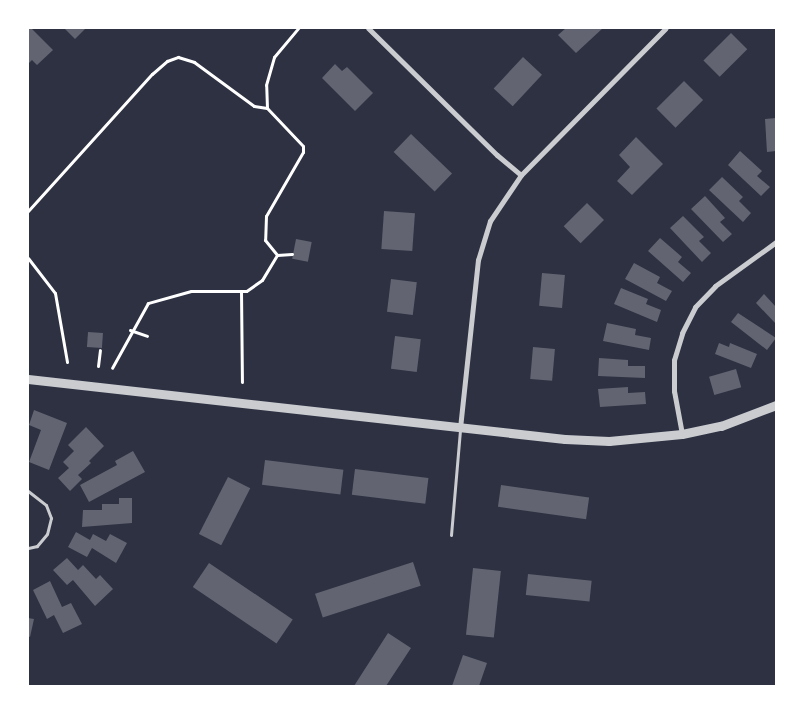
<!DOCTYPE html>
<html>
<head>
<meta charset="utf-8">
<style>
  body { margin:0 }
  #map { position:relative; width:804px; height:714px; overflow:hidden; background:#2d3142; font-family:"Sofia Sans Condensed",sans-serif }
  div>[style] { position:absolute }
  .building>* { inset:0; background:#626471; transform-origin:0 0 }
  .path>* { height:3px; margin:-1.5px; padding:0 1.5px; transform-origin:1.5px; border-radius:1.5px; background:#fff }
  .service>* { height:3px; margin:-1.5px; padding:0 1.5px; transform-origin:1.5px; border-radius:1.5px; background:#caccd0 }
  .minor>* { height:5px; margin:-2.5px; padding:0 2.5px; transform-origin:2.5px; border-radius:2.5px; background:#caccd0 }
  .tertiary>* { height:9px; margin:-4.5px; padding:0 4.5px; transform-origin:4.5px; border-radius:4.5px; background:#caccd0 }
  span { translate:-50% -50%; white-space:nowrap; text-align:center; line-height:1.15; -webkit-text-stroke:5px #fff; paint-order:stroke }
  .frame { position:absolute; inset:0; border:29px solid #fff; pointer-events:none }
</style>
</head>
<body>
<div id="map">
  <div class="building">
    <div style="clip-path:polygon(28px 28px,31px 28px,53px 50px,37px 65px,32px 60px,28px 64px)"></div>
    <div style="clip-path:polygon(64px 28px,86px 28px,75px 39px)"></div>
    <div style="clip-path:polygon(566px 28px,603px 28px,576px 53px,558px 35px)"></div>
    <div style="left:731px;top:33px;width:23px;height:39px;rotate:45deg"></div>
    <div style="left:523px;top:57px;width:26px;height:43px;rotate:43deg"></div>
    <div style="clip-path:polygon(335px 64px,342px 71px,347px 67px,373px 93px,355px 111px,322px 78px)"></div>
    <div style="left:684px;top:81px;width:27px;height:39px;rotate:45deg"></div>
    <div style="clip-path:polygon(776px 118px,776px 151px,767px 152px,765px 119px)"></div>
    <div style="left:411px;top:134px;width:57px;height:25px;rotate:44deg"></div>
    <div style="clip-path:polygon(636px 137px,663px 164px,632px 195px,617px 181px,630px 167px,619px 155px)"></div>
    <div style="clip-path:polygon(740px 151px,762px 171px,757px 176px,770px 187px,761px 196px,728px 165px)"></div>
    <div style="clip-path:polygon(722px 177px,743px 197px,739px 201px,751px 213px,743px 222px,709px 190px)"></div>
    <div style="clip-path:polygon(705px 196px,725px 218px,720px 222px,732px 234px,723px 242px,691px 209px)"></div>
    <div style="left:587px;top:203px;width:24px;height:33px;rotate:45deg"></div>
    <div style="left:384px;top:211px;width:31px;height:38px;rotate:4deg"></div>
    <div style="clip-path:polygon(683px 216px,704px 237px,699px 241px,711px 253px,702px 262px,670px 228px)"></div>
    <div style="clip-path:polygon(660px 238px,682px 257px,678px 262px,691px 273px,683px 282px,648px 251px)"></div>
    <div style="left:296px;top:239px;width:16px;height:20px;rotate:11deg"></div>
    <div style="clip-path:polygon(634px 263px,660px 277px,657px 283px,672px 291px,666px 301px,625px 279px)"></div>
    <div style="left:542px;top:273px;width:23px;height:33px;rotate:5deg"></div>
    <div style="left:391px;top:279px;width:26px;height:33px;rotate:7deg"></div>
    <div style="clip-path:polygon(621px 288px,648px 299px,646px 304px,661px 310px,657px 322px,614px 304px)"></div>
    <div style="clip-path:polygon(764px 294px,776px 307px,776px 324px,756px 303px)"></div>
    <div style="clip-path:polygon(738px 313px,776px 338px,767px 350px,731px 322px)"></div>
    <div style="clip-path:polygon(607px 323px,636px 329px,635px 335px,651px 338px,649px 350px,603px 341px)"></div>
    <div style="left:88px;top:332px;width:15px;height:15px;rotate:4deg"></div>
    <div style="left:395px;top:336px;width:26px;height:33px;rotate:7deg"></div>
    <div style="clip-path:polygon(719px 343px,729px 347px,730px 343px,757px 354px,751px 368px,715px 354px)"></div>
    <div style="left:533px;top:347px;width:22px;height:32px;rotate:5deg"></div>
    <div style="clip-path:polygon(599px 358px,628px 360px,628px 366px,645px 366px,645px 378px,598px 376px)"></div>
    <div style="left:736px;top:369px;width:19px;height:28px;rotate:74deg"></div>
    <div style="clip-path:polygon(628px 387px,628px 393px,645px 392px,646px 404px,600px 407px,598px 389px)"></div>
    <div style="clip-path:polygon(34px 410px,67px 423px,49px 470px,29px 462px,41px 430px,29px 425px)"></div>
    <div style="clip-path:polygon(86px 427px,104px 446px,89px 461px,91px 463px,78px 475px,82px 479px,70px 491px,58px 478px,69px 468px,63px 462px,74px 451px,68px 445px)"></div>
    <div style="clip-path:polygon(133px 451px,145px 472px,89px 502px,80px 485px,117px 465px,115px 461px)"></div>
    <div style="left:265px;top:460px;width:79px;height:25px;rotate:7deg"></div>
    <div style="left:355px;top:469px;width:74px;height:26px;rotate:7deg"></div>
    <div style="left:228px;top:477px;width:25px;height:64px;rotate:27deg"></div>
    <div style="left:501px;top:485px;width:89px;height:22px;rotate:8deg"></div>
    <div style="clip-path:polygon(119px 498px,132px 498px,132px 523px,82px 527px,83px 510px,102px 510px,102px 504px,119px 504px)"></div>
    <div style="clip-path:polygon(76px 532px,90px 540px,93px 534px,106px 541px,110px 534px,127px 543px,116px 563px,92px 548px,87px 557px,68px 547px)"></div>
    <div style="clip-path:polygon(67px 558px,78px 570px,83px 565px,96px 579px,100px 575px,113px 589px,95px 606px,73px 580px,67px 585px,53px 570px)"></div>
    <div style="left:413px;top:562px;width:25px;height:103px;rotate:72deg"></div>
    <div style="left:209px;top:563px;width:101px;height:29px;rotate:34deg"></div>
    <div style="left:473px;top:568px;width:28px;height:67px;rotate:6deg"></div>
    <div style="left:528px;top:574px;width:64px;height:21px;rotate:6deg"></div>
    <div style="clip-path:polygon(50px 581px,62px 607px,71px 603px,82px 624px,63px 633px,54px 615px,47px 619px,33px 590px)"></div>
    <div style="clip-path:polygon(28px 618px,34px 619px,30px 637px,28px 636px)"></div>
    <div style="clip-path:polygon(388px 633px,411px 648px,386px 686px,354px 686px)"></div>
    <div style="clip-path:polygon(463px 655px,487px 663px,479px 686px,452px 686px)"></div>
  </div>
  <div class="path">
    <div style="left:267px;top:108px;width:23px;rotate:-92deg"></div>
    <div style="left:266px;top:85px;width:29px;rotate:-74deg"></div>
    <div style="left:274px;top:57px;width:38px;rotate:-50deg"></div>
    <div style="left:28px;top:211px;width:185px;rotate:-47.9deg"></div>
    <div style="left:152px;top:74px;width:20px;rotate:-41deg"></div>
    <div style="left:167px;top:61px;width:12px;rotate:-20deg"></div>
    <div style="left:178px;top:57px;width:17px;rotate:17deg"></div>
    <div style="left:194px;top:62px;width:74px;rotate:36.3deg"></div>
    <div style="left:254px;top:106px;width:13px;rotate:9deg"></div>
    <div style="left:267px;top:108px;width:52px;rotate:46.5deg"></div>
    <div style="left:303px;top:146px;width:6px;rotate:90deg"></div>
    <div style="left:303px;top:152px;width:74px;rotate:120deg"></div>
    <div style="left:266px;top:216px;width:24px;rotate:92deg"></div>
    <div style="left:265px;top:240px;width:19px;rotate:51deg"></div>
    <div style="left:277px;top:255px;width:29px;rotate:121deg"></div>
    <div style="left:262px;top:280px;width:19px;rotate:145deg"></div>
    <div style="left:246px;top:291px;width:55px;rotate:180deg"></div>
    <div style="left:191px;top:291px;width:45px;rotate:164.4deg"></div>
    <div style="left:148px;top:303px;width:74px;rotate:119deg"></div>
    <div style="left:277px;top:255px;width:15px;rotate:-4deg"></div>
    <div style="left:28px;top:258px;width:44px;rotate:52.4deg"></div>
    <div style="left:55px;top:293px;width:70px;rotate:80.1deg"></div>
    <div style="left:241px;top:291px;width:91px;rotate:89.4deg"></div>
    <div style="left:130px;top:330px;width:18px;rotate:19deg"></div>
    <div style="left:98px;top:366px;width:16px;rotate:-83deg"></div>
  </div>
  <div class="service">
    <div style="left:28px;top:491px;width:23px;rotate:38deg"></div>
    <div style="left:46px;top:505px;width:14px;rotate:69deg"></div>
    <div style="left:51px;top:518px;width:16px;rotate:104deg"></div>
    <div style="left:47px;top:534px;width:16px;rotate:130deg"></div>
    <div style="left:37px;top:546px;width:9px;rotate:167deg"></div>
    <div style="left:451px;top:535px;width:106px;rotate:-85.1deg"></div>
  </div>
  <div class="minor">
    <div style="left:368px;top:28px;width:181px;rotate:44.6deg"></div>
    <div style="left:497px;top:155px;width:31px;rotate:40deg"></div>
    <div style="left:460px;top:428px;width:169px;rotate:-83.9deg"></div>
    <div style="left:478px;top:260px;width:41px;rotate:-72.9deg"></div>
    <div style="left:490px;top:221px;width:55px;rotate:-56deg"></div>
    <div style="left:521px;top:175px;width:206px;rotate:-45.4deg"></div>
    <div style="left:682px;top:434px;width:44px;rotate:-100.5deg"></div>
    <div style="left:674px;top:391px;width:31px;rotate:-90deg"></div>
    <div style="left:674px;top:360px;width:28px;rotate:-73deg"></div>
    <div style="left:682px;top:333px;width:29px;rotate:-63deg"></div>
    <div style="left:695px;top:307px;width:29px;rotate:-46deg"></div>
    <div style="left:715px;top:286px;width:75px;rotate:-35.8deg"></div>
  </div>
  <div class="tertiary">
    <div style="left:28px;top:379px;width:540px;rotate:6.38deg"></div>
    <div style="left:565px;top:439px;width:44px;rotate:2.6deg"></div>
    <div style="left:609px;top:441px;width:73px;rotate:-5.5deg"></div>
    <div style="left:682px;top:434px;width:40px;rotate:-12deg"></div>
    <div style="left:721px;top:426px;width:59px;rotate:-20.9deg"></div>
  </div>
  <div class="frame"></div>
</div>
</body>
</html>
